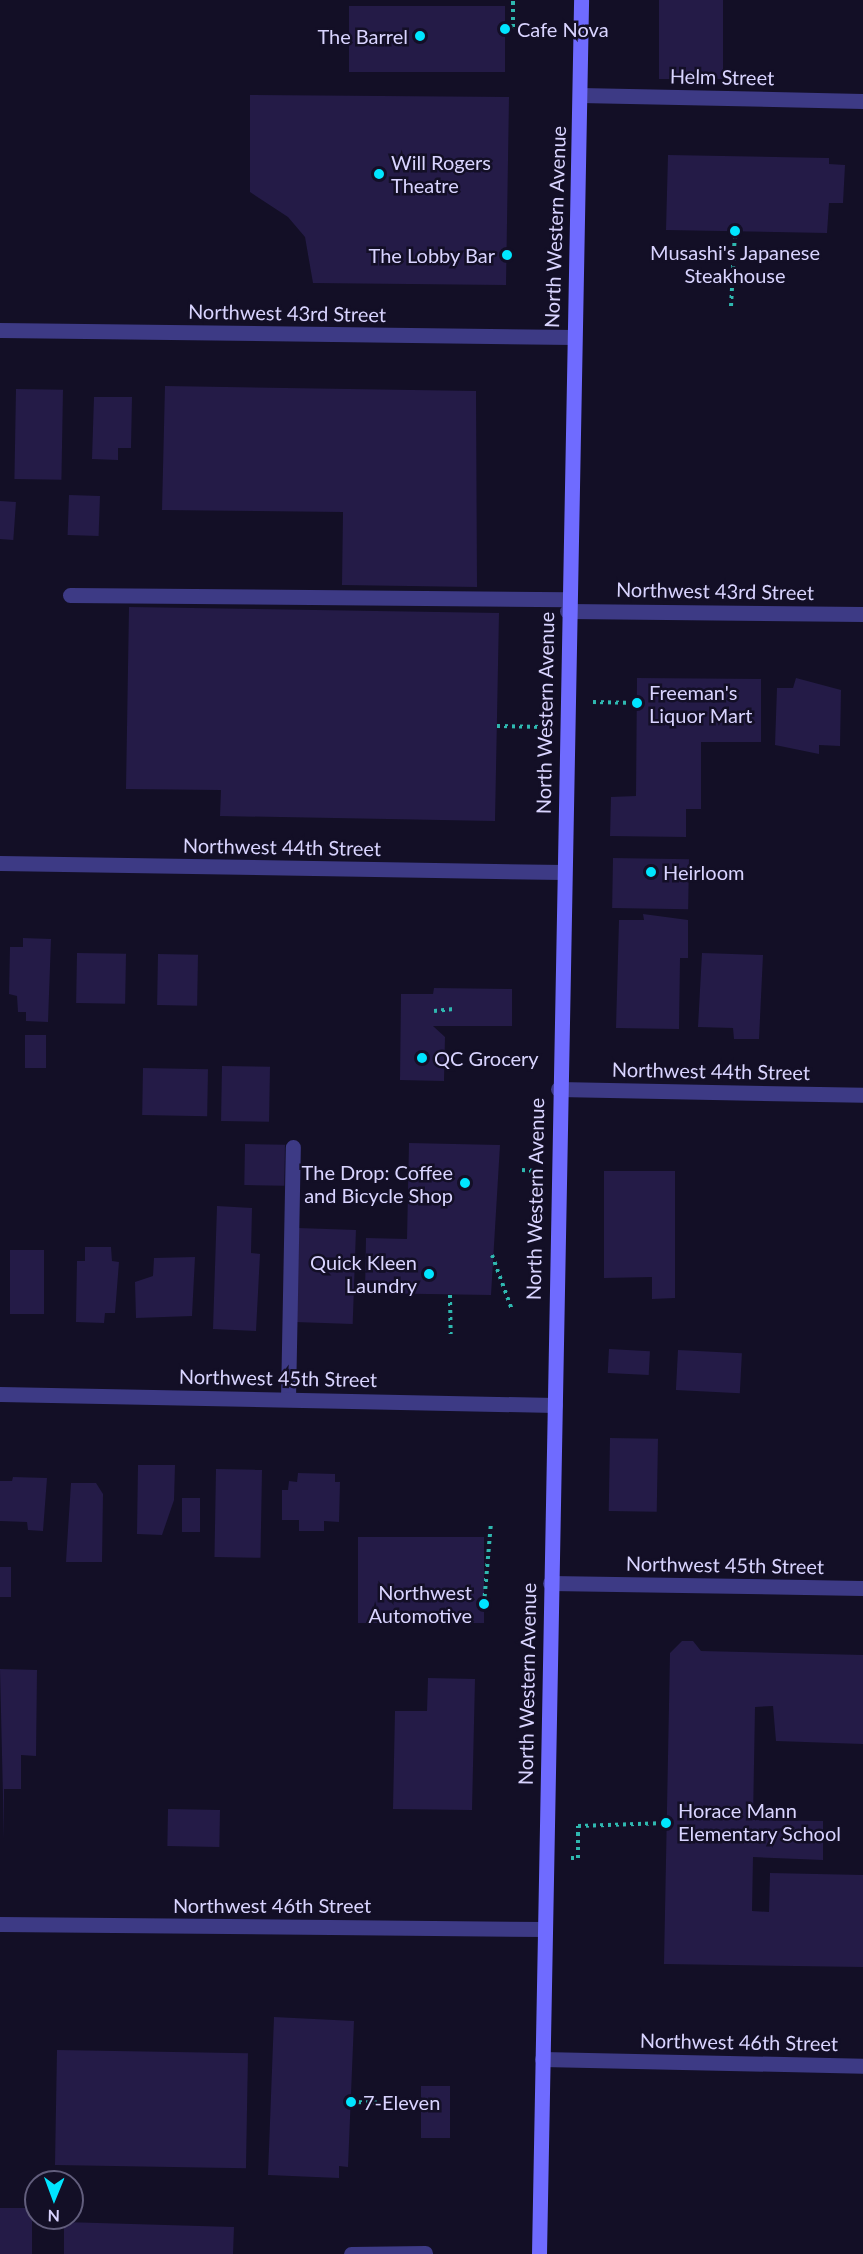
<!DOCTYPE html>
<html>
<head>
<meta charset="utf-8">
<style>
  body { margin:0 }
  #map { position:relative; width:863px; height:2254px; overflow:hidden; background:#130f26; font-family:Lato,sans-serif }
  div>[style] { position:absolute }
  .building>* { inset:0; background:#241b47; transform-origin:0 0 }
  .path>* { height:4px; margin-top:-2px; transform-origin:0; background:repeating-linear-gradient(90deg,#2fb8b0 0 3px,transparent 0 7.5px) }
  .lane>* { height:15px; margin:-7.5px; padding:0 7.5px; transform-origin:7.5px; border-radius:7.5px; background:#3d3a85 }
  .street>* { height:15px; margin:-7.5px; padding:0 7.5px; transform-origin:7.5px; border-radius:7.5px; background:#3d3a85 }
  .secondary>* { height:15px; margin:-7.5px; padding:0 7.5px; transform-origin:7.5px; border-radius:7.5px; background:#6f6bff }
  .dots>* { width:16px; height:16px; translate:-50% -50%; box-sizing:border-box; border:3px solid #130f26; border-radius:50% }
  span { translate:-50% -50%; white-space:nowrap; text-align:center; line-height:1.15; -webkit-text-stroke:5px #130f26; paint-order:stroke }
  .poi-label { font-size:20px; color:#d9d4ff }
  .left { translate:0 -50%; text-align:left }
  .right { translate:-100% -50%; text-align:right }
  .street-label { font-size:20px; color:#d9d4ff }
  .north { position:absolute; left:24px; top:2170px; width:60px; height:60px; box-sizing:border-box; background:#130f26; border:2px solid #625e7d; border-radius:50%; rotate:181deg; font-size:16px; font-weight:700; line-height:24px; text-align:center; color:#d9d4ff }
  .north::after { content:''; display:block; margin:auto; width:21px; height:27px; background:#00e5ff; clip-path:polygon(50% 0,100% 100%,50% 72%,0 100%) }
</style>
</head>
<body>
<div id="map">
  <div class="building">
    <div style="left:659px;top:0;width:64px;height:79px"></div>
    <div style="left:349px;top:6px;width:156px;height:66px"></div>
    <div style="clip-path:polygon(250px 95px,509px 97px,506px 285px,313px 283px,305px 237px,288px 217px,250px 192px)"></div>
    <div style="clip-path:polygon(668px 155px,829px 158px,829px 164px,845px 165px,843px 203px,829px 203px,827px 233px,666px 230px)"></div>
    <div style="clip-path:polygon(165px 386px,476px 391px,477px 587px,342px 585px,343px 512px,162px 510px)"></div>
    <div style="left:16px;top:389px;width:47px;height:90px;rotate:1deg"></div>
    <div style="clip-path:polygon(94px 397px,132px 397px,131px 448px,118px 448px,118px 460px,92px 459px)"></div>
    <div style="left:69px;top:495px;width:31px;height:40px;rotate:2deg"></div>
    <div style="left:0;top:501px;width:16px;height:38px;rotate:4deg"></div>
    <div style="clip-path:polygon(129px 607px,499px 613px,495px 821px,220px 816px,221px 790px,126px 789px)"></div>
    <div style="clip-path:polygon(637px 678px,761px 679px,761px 742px,701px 742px,701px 809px,686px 809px,686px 837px,610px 836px,611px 797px,636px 796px)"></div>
    <div style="clip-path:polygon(796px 678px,841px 690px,840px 746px,819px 745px,819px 754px,775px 745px,777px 688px,793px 688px)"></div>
    <div style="left:613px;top:858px;width:76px;height:50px;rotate:1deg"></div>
    <div style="clip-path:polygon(643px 914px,688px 920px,688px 958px,680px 958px,679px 1029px,616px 1028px,619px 920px,644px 920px)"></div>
    <div style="clip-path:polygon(23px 938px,51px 939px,48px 1022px,26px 1021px,26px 1012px,18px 1012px,17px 996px,9px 994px,10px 947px,23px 947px)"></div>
    <div style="left:77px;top:953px;width:49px;height:50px;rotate:1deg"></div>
    <div style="clip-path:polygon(702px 953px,763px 955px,759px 1039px,734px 1039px,733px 1028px,698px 1027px)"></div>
    <div style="left:158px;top:954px;width:40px;height:51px;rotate:1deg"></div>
    <div style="clip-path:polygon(434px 988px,512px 989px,512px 1026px,433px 1026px,445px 1037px,444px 1081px,400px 1080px,401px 994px,433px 994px)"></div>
    <div style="left:25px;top:1035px;width:21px;height:33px"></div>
    <div style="left:222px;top:1066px;width:48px;height:55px;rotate:1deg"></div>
    <div style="left:143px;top:1068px;width:65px;height:47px;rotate:1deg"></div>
    <div style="clip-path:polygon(409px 1143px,500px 1145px,491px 1295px,365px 1293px,366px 1238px,407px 1239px)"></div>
    <div style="left:245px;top:1144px;width:40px;height:41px;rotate:1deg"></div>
    <div style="clip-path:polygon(604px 1171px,675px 1171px,675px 1298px,652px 1299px,652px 1277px,604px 1278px)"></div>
    <div style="clip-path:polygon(217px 1206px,252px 1208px,251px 1253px,260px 1254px,256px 1331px,213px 1329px)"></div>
    <div style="left:298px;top:1228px;width:58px;height:94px;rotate:2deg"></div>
    <div style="clip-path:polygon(85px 1247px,111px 1247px,112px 1261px,119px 1262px,115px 1313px,105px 1313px,104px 1323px,76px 1322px,77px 1261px,85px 1261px)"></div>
    <div style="left:10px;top:1250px;width:34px;height:64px"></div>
    <div style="clip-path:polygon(195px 1257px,192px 1316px,136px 1318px,135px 1282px,153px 1276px,154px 1258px)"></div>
    <div style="left:609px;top:1349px;width:41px;height:24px;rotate:3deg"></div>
    <div style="left:678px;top:1350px;width:64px;height:40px;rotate:3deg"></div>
    <div style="left:610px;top:1438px;width:48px;height:73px;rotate:1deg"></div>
    <div style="clip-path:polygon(138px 1465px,175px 1465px,174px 1500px,162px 1535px,137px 1534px)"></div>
    <div style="left:216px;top:1469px;width:46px;height:88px;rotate:1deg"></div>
    <div style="clip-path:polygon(298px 1473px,335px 1474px,335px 1482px,340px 1482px,339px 1522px,324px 1521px,324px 1531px,299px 1531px,299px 1520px,282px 1520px,282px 1490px,288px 1490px,289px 1481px,297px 1482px)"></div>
    <div style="clip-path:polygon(13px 1477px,47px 1478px,43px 1531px,28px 1530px,27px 1522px,0 1521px,0 1481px,12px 1481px)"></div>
    <div style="clip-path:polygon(71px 1483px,96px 1483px,103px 1494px,102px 1562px,66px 1562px)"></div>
    <div style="left:182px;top:1498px;width:18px;height:34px"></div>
    <div style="left:358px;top:1537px;width:126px;height:86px"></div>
    <div style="left:0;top:1567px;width:11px;height:30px"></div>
    <div style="clip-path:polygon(682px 1641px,693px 1641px,701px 1651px,863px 1655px,863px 1744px,776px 1741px,773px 1706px,755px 1707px,753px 1820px,823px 1821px,823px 1860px,753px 1857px,752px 1911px,769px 1912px,770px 1873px,863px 1875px,863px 1967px,664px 1964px,670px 1653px)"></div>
    <div style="clip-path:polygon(0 1669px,37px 1670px,36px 1756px,21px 1755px,21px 1789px,4px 1789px,4px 1840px)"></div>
    <div style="clip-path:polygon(428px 1678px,475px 1679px,472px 1810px,393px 1809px,395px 1711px,427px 1711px)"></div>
    <div style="left:168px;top:1809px;width:52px;height:37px;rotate:1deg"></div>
    <div style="clip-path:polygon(274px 2017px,354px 2021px,348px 2167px,339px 2166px,339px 2178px,268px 2175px)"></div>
    <div style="left:57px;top:2050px;width:191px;height:115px;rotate:1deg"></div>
    <div style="left:421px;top:2086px;width:29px;height:52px"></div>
    <div style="left:0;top:2208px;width:32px;height:46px"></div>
    <div style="clip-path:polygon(64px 2222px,234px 2227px,233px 2254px,64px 2254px)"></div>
  </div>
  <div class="path">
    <div style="left:505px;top:29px;width:8px;rotate:-14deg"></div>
    <div style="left:513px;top:27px;width:27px;rotate:-90deg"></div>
    <div style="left:731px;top:306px;width:75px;rotate:-86.9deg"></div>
    <div style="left:593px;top:702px;width:44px;rotate:1.3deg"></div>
    <div style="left:497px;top:726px;width:47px;rotate:1.2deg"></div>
    <div style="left:434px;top:1011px;width:20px;rotate:-6deg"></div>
    <div style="left:522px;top:1170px;width:14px;rotate:4deg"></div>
    <div style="left:492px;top:1255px;width:59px;rotate:70deg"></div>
    <div style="left:450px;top:1295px;width:39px;rotate:89deg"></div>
    <div style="left:484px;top:1604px;width:81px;rotate:-85.1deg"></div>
    <div style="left:571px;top:1858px;width:7px"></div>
    <div style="left:578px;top:1858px;width:32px;rotate:-90deg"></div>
    <div style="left:578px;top:1826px;width:88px;rotate:-2deg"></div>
    <div style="left:351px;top:2102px;width:44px;rotate:1.3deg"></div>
  </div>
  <div class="lane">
    <div style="left:70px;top:595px;width:497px;rotate:0.5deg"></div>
    <div style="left:288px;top:1399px;width:252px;rotate:-88.9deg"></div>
    <div style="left:351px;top:2254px;width:74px;rotate:-0.8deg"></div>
  </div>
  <div class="street">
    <div style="left:580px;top:95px;width:283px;rotate:1.2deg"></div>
    <div style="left:0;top:330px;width:573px;rotate:0.7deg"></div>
    <div style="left:567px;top:611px;width:296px;rotate:0.6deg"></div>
    <div style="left:0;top:863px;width:563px;rotate:0.92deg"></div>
    <div style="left:558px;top:1089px;width:305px;rotate:1.1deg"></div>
    <div style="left:0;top:1394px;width:555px;rotate:1.14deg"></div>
    <div style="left:550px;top:1583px;width:313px;rotate:0.9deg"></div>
    <div style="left:0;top:1924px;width:544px;rotate:0.53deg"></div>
    <div style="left:542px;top:2059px;width:321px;rotate:1.2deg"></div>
  </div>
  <div class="secondary">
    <div style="left:539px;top:2254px;width:2254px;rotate:-88.93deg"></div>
  </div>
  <div class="dots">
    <div style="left:505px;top:29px;background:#00e5ff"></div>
    <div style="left:420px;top:36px;background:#00e5ff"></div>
    <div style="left:379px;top:174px;background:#00e5ff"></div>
    <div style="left:735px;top:231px;background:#00e5ff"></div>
    <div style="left:507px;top:255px;background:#00e5ff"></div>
    <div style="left:637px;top:703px;background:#00e5ff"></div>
    <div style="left:651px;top:872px;background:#00e5ff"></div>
    <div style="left:422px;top:1058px;background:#00e5ff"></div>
    <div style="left:465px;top:1183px;background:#00e5ff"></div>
    <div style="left:429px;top:1274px;background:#00e5ff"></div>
    <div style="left:484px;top:1604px;background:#00e5ff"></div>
    <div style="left:666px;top:1823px;background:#00e5ff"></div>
    <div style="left:351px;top:2102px;background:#00e5ff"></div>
  </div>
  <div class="poi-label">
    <span class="left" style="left:517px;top:29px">Cafe Nova</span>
    <span class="right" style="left:408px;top:36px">The Barrel</span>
    <span class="left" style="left:391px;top:174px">Will Rogers<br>Theatre</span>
    <span style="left:735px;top:264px">Musashi's Japanese<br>Steakhouse</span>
    <span class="right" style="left:495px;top:255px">The Lobby Bar</span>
    <span class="left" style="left:649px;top:704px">Freeman's<br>Liquor Mart</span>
    <span class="left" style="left:663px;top:872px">Heirloom</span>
    <span class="left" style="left:434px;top:1058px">QC Grocery</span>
    <span class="right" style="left:453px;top:1184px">The Drop: Coffee<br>and Bicycle Shop</span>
    <span class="right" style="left:417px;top:1274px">Quick Kleen<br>Laundry</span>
    <span class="right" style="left:472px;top:1604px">Northwest<br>Automotive</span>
    <span class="left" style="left:678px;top:1822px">Horace Mann<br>Elementary School</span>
    <span class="left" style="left:363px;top:2102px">7-Eleven</span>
  </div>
  <div class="street-label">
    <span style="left:722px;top:77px;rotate:1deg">Helm Street</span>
    <span style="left:555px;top:227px;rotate:-88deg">North Western Avenue</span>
    <span style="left:287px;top:313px;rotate:1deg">Northwest 43rd Street</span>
    <span style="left:715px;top:591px;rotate:1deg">Northwest 43rd Street</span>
    <span style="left:545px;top:713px;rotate:-89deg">North Western Avenue</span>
    <span style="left:282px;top:847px;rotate:1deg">Northwest 44th Street</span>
    <span style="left:711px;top:1071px;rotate:1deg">Northwest 44th Street</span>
    <span style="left:535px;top:1199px;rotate:-89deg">North Western Avenue</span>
    <span style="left:278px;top:1378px;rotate:1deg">Northwest 45th Street</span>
    <span style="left:725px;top:1565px;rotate:1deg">Northwest 45th Street</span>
    <span style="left:527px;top:1684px;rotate:-89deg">North Western Avenue</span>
    <span style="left:272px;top:1905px">Northwest 46th Street</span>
    <span style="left:739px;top:2042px;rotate:1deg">Northwest 46th Street</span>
  </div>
  <div class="north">N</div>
</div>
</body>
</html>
